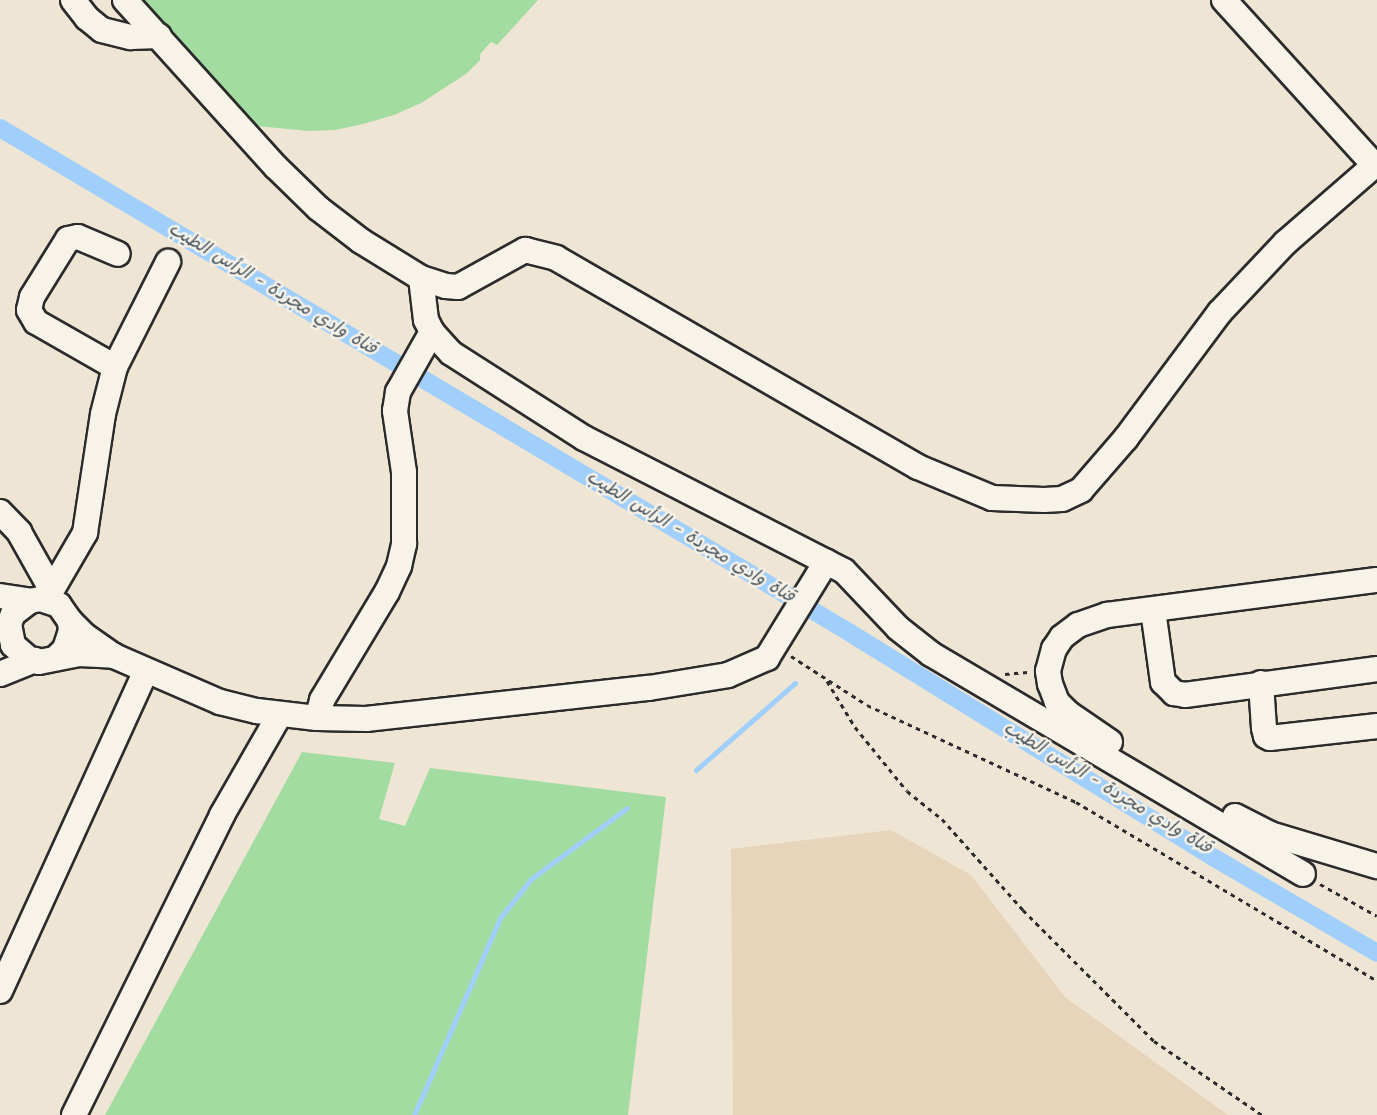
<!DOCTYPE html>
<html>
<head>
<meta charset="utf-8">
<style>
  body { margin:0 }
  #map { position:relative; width:1377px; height:1115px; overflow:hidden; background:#efe5d4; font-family:Kalam,"Playpen Sans Arabic",sans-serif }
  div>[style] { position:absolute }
  .built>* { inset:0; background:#e6d4bb }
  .green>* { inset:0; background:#a3dca1 }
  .stream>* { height:5px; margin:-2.5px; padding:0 2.5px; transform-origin:2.5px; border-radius:2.5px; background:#a0cffc }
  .canal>* { height:18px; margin:-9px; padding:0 9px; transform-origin:9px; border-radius:9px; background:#a0cffc }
  .path>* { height:3px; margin-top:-1.5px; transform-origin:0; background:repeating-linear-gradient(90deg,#2b2b2b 0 4.5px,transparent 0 9px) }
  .roads { filter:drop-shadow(2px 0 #2b2b2b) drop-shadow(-2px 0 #2b2b2b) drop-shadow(0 2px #2b2b2b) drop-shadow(0 -2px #2b2b2b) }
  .minor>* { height:24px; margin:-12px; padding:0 12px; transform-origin:12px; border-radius:12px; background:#f7f3e8 }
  span { translate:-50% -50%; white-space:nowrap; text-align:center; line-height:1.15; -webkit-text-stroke:5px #f7f3e8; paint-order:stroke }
  .water-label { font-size:18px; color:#48545f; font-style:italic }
</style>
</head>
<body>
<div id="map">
  <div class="built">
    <div style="clip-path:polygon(891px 830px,971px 875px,1065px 997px,1228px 1115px,733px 1115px,731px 849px)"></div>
  </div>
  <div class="green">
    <div style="clip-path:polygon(141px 0,538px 0,497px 45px,491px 42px,480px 54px,480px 60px,466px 74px,421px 103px,394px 115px,363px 124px,335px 130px,309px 131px,256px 126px)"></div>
    <div style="clip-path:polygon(302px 752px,395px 763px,379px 819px,405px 826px,430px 768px,666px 797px,628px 1115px,105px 1115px)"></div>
  </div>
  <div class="stream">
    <div style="left:696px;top:770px;width:132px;rotate:-41.3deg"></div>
    <div style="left:414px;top:1115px;width:215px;rotate:-66.4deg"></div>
    <div style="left:500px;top:918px;width:50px;rotate:-51.5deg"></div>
    <div style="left:531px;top:879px;width:119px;rotate:-36.5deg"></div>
  </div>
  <div class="canal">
    <div style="left:0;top:128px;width:985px;rotate:30.7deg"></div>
    <div style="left:847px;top:631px;width:436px;rotate:31.7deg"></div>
    <div style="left:1218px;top:860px;width:184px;rotate:30.3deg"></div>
  </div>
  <div class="path">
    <div style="left:791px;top:656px;width:90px;rotate:32.8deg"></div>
    <div style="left:867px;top:705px;width:230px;rotate:24.9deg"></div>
    <div style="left:1076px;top:802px;width:350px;rotate:30.7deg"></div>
    <div style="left:1005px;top:674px;width:23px;rotate:-5deg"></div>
    <div style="left:827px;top:681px;width:54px;rotate:58.7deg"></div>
    <div style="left:855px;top:727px;width:82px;rotate:50.9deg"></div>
    <div style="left:907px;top:791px;width:45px;rotate:38.7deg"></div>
    <div style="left:942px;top:819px;width:122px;rotate:48.3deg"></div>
    <div style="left:1023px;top:910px;width:185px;rotate:45deg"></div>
    <div style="left:1154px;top:1041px;width:131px;rotate:34.4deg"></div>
    <div style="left:1320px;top:884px;width:65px;rotate:29.3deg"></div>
  </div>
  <div class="roads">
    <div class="minor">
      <div style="left:73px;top:0;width:23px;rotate:52deg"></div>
      <div style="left:87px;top:18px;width:19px;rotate:39deg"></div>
      <div style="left:102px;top:30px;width:30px;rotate:14deg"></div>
      <div style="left:131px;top:37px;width:28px;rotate:-2deg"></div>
      <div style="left:125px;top:0;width:225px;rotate:47.9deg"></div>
      <div style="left:276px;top:167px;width:59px;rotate:44.3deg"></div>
      <div style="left:318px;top:208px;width:54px;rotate:37.5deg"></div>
      <div style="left:361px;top:241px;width:70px;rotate:31.7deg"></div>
      <div style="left:421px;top:278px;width:26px;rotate:18deg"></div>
      <div style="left:446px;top:286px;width:12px;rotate:5deg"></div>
      <div style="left:458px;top:287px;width:77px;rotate:-28.9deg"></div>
      <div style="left:525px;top:250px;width:32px;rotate:14deg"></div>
      <div style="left:556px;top:258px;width:418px;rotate:30deg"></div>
      <div style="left:918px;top:467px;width:80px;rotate:22.7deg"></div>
      <div style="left:992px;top:498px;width:52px;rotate:2.2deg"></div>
      <div style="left:1044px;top:500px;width:18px;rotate:-3deg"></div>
      <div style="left:1062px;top:499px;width:21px;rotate:-25deg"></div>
      <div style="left:1081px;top:490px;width:69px;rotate:-49.1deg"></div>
      <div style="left:1126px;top:438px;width:157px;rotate:-53.3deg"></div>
      <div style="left:1220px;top:312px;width:95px;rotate:-46.7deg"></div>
      <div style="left:1285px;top:243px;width:122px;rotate:-41deg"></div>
      <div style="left:1224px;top:0;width:223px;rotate:47.7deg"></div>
      <div style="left:421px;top:278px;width:42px;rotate:83.2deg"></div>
      <div style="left:426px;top:320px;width:13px;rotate:63deg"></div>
      <div style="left:432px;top:332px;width:28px;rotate:48deg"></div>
      <div style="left:451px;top:353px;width:158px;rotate:32.6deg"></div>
      <div style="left:584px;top:438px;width:292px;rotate:27.1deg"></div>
      <div style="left:844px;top:571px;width:79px;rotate:46.5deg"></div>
      <div style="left:898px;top:628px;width:42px;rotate:38.2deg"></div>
      <div style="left:931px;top:654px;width:432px;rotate:30.6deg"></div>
      <div style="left:115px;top:367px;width:91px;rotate:-150.3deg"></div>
      <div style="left:36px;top:322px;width:14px;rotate:-120deg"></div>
      <div style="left:29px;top:310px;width:13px;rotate:-77deg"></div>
      <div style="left:32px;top:297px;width:68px;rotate:-58.2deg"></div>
      <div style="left:68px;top:239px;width:10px;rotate:-11deg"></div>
      <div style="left:78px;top:237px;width:43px;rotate:23deg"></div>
      <div style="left:0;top:512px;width:28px;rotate:46deg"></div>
      <div style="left:19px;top:532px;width:65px;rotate:60.7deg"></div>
      <div style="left:0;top:596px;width:30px;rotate:9deg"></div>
      <div style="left:46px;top:600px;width:78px;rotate:-59.8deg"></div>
      <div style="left:85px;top:533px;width:120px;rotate:-81.4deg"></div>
      <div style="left:103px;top:414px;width:49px;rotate:-75.7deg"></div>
      <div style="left:115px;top:367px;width:118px;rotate:-63.2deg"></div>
      <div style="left:1153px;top:610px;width:73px;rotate:82.1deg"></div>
      <div style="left:1163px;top:682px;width:16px;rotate:45deg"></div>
      <div style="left:1174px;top:693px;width:11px;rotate:10deg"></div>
      <div style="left:1185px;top:695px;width:194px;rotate:-7.7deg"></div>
      <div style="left:58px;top:656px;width:10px;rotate:-45deg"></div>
      <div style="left:65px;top:649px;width:19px;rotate:-72deg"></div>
      <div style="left:71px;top:631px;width:10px;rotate:-96deg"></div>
      <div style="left:70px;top:621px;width:19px;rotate:-125deg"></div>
      <div style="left:59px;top:605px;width:20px;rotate:-162deg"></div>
      <div style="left:40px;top:599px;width:10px;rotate:169deg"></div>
      <div style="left:30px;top:601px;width:21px;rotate:143deg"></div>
      <div style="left:13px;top:614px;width:11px;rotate:112deg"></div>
      <div style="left:9px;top:624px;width:21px;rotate:79deg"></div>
      <div style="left:13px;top:645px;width:21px;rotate:41deg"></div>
      <div style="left:29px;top:659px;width:10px;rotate:17deg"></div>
      <div style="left:39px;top:662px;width:41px;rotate:-11.3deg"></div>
      <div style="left:79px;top:654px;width:35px;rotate:3deg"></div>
      <div style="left:114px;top:656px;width:37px;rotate:-145deg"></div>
      <div style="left:84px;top:635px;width:20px;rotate:-135deg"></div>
      <div style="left:114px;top:656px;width:116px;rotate:23.5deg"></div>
      <div style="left:220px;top:702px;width:38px;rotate:14deg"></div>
      <div style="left:257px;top:711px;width:60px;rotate:6.7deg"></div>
      <div style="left:317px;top:718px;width:49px;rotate:1.2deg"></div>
      <div style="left:366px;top:719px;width:285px;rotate:-6.3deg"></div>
      <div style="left:649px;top:688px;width:80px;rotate:-9.3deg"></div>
      <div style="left:728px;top:675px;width:43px;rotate:-23.6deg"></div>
      <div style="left:767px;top:658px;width:113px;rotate:-58.4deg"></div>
      <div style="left:0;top:674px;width:38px;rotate:-22deg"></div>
      <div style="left:1261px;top:683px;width:45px;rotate:86.2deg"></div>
      <div style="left:1264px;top:728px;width:8px;rotate:76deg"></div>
      <div style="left:1266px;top:736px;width:4px;rotate:27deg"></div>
      <div style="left:1270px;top:738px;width:108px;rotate:-6.4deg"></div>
      <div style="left:317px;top:718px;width:19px;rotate:-74deg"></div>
      <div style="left:322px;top:700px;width:126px;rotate:-59deg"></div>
      <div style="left:387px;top:592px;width:29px;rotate:-65deg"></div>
      <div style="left:399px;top:566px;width:23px;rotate:-77deg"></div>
      <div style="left:404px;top:544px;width:72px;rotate:-90deg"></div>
      <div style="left:404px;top:472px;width:62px;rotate:-98.4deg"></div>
      <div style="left:395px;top:411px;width:19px;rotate:-81deg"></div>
      <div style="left:398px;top:392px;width:69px;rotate:-60.5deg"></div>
      <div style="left:1110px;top:742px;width:51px;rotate:-145.4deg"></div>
      <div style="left:1068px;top:713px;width:16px;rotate:-135deg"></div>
      <div style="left:1057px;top:702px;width:19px;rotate:-111deg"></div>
      <div style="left:1050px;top:684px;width:13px;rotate:-99deg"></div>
      <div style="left:1048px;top:671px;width:23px;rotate:-75deg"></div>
      <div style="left:1054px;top:649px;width:14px;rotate:-56deg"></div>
      <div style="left:1062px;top:637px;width:20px;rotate:-37deg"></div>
      <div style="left:1078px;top:625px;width:31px;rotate:-19deg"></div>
      <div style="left:1107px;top:615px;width:272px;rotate:-7.4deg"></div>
      <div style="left:1235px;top:816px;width:39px;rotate:27deg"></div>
      <div style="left:1270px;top:834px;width:112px;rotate:16.7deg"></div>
      <div style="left:0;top:991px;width:352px;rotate:-65.5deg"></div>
      <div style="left:74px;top:1115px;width:335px;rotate:-63.7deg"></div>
      <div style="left:222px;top:815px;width:116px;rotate:-60.1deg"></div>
    </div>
  </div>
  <div class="water-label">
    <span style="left:272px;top:290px;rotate:31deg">قناة وادي مجردة - الرأس الطيب</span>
    <span style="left:690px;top:538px;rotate:31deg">قناة وادي مجردة - الرأس الطيب</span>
    <span style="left:1107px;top:789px;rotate:31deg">قناة وادي مجردة - الرأس الطيب</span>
  </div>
</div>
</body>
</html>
